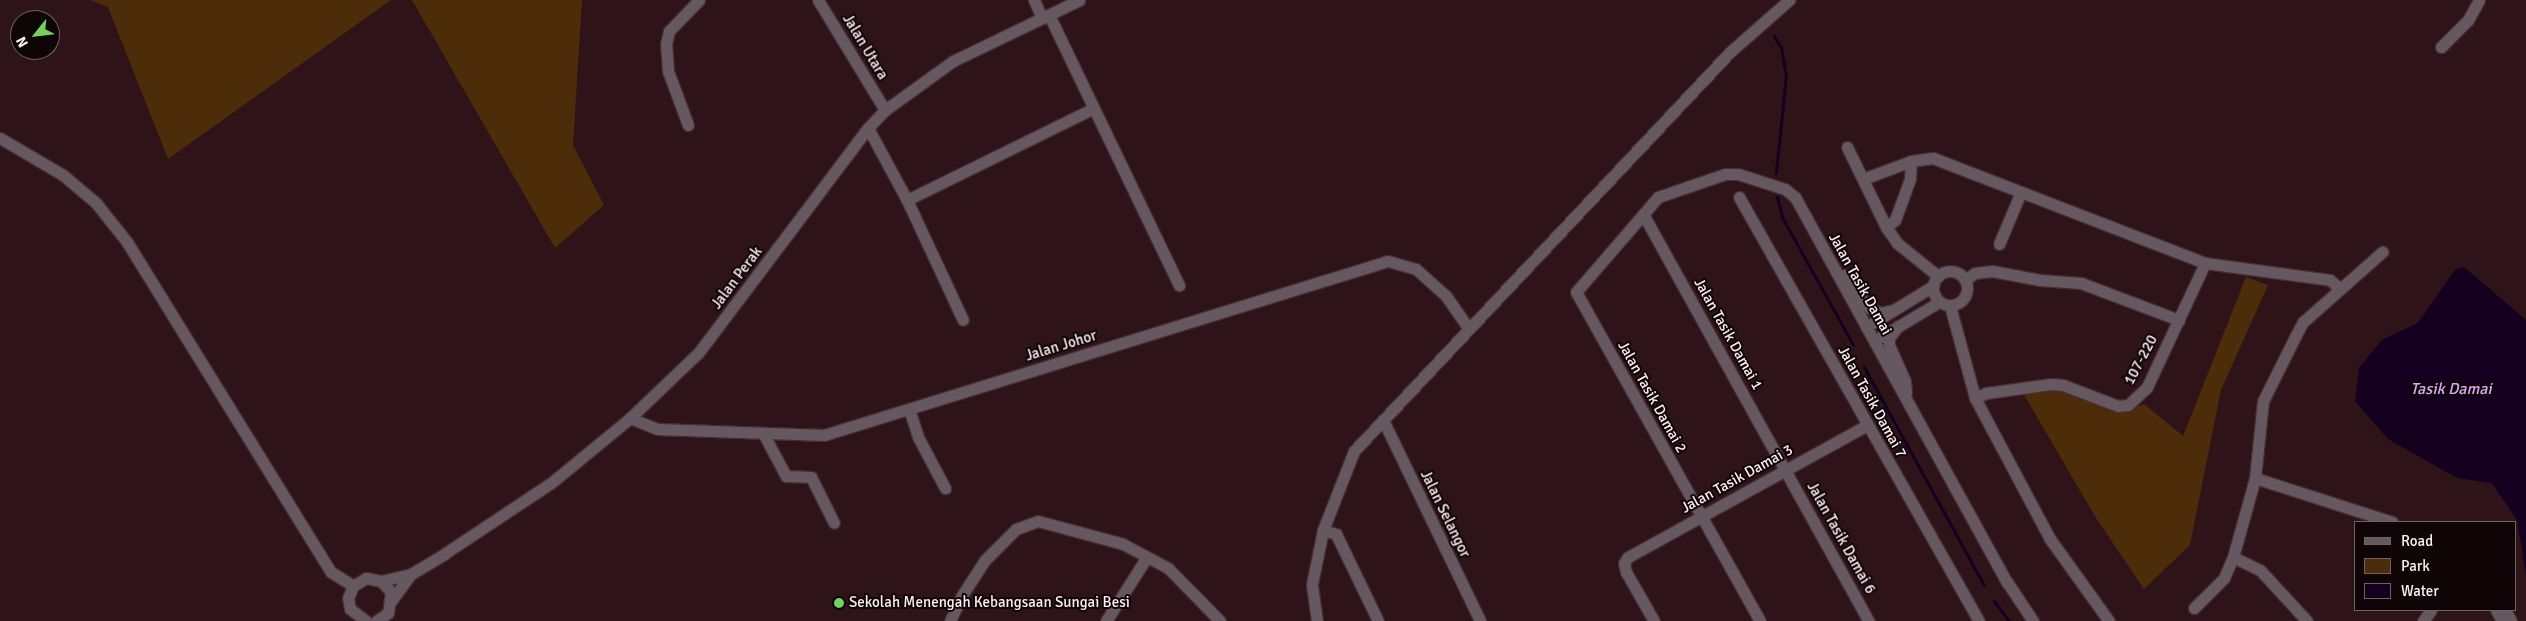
<!DOCTYPE html>
<html>
<head>
<meta charset="utf-8">
<style>
  body { margin:0 }
  #map { position:relative; width:2526px; height:621px; overflow:hidden; background:#2e1319; font-family:Signika,sans-serif }
  div>[style] { position:absolute }
  .green>* { inset:0; background:#4d2c0a }
  .water>* { inset:0; background:#14001e }
  .stream>* { height:3px; margin:-1.5px; padding:0 1.5px; transform-origin:1.5px; border-radius:1.5px; background:#14001e }
  .roads { filter:drop-shadow(1px 0 #472e33) drop-shadow(-1px 0 #472e33) drop-shadow(0 1px #472e33) drop-shadow(0 -1px #472e33) }
  .street>* { height:11px; margin:-5.5px; padding:0 5.5px; transform-origin:5.5px; border-radius:5.5px; background:#655860 }
  .street>.ring { margin:-5.5px; padding:0; box-sizing:content-box; background:none; border:11px solid #655860; border-radius:50% }
  .dots>* { width:14px; height:14px; translate:-50% -50%; box-sizing:border-box; border:2px solid #0f0406; border-radius:50% }
  span { translate:-50% -50%; white-space:nowrap; text-align:center; line-height:1.15; -webkit-text-stroke:4px #0f0406; paint-order:stroke }
  .street-label { font-size:15px; color:#fdf0f2 }
  .poi-label { font-size:15px; color:#fdf0f2 }
  .left { translate:0 -50%; text-align:left }
  .water-label { font-size:16px; color:#dfa6f7; font-style:italic }
  .legend { position:absolute; left:2354px; top:521px; width:162px; height:90px; box-sizing:border-box; background:#0f0406; border:1px solid #6e6264; margin:0; padding:6px 9px; list-style:none; font-size:15px; color:#fdf0f2 }
  .legend li { display:flex; align-items:center; gap:10px; height:25px }
  .legend b { width:25px; border:1px solid #6e6264 }
  .north { position:absolute; left:10px; top:10px; width:50px; height:50px; box-sizing:border-box; background:#0f0406; border:1px solid #6e6264; border-radius:50%; rotate:241deg; font-size:14px; font-weight:700; line-height:20px; text-align:center; color:#fdf0f2 }
  .north::after { content:''; display:block; margin:auto; width:18px; height:22px; background:#73d25c; clip-path:polygon(50% 0,100% 100%,50% 72%,0 100%) }
</style>
</head>
<body>
<div id="map">
  <div class="green">
    <div style="clip-path:polygon(90px 0,391px 0,168px 159px,108px 7px)"></div>
    <div style="clip-path:polygon(412px 0,582px 0,573px 145px,604px 205px,555px 248px)"></div>
    <div style="clip-path:polygon(2246px 277px,2268px 285px,2221px 390px,2190px 545px,2144px 589px,2096px 518px,2023px 393px,2062px 389px,2121px 413px,2144px 404px,2183px 436px)"></div>
  </div>
  <div class="water">
    <div style="clip-path:polygon(2464px 267px,2526px 320px,2526px 575px,2517px 520px,2492px 483px,2457px 478px,2388px 439px,2355px 401px,2359px 368px,2382px 340px,2418px 323px,2455px 270px)"></div>
  </div>
  <div class="stream">
    <div style="left:1774px;top:36px;width:14px;rotate:60deg"></div>
    <div style="left:1781px;top:48px;width:27px;rotate:80deg"></div>
    <div style="left:1786px;top:75px;width:98px;rotate:95.9deg"></div>
    <div style="left:1777px;top:197px;width:23px;rotate:75deg"></div>
    <div style="left:1783px;top:219px;width:144px;rotate:60.9deg"></div>
    <div style="left:1864px;top:367px;width:249px;rotate:61.2deg"></div>
    <div style="left:1994px;top:601px;width:25px;rotate:53deg"></div>
  </div>
  <div class="roads">
    <div class="street">
      <div style="left:818px;top:0;width:129px;rotate:58.7deg"></div>
      <div style="left:1034px;top:0;width:20px;rotate:66deg"></div>
      <div style="left:1049px;top:15px;width:300px;rotate:64.3deg"></div>
      <div style="left:2441px;top:47px;width:38px;rotate:-45deg"></div>
      <div style="left:2468px;top:20px;width:23px;rotate:-61deg"></div>
      <div style="left:688px;top:125px;width:58px;rotate:-110.3deg"></div>
      <div style="left:668px;top:71px;width:27px;rotate:-94deg"></div>
      <div style="left:666px;top:44px;width:13px;rotate:-77deg"></div>
      <div style="left:669px;top:31px;width:43px;rotate:-45.9deg"></div>
      <div style="left:868px;top:128px;width:82px;rotate:61.6deg"></div>
      <div style="left:907px;top:200px;width:132px;rotate:65deg"></div>
      <div style="left:0;top:138px;width:73px;rotate:30.4deg"></div>
      <div style="left:63px;top:175px;width:43px;rotate:40.3deg"></div>
      <div style="left:96px;top:203px;width:50px;rotate:51.5deg"></div>
      <div style="left:127px;top:242px;width:388px;rotate:58.3deg"></div>
      <div style="left:331px;top:572px;width:26px;rotate:32deg"></div>
      <div style="left:1847px;top:147px;width:89px;rotate:64deg"></div>
      <div style="left:1886px;top:227px;width:19px;rotate:55deg"></div>
      <div style="left:1897px;top:243px;width:53px;rotate:38.8deg"></div>
      <div style="left:1863px;top:179px;width:51px;rotate:-20.6deg"></div>
      <div style="left:1911px;top:161px;width:22px;rotate:-8deg"></div>
      <div style="left:1933px;top:158px;width:292px;rotate:21.1deg"></div>
      <div style="left:2205px;top:263px;width:126px;rotate:7.7deg"></div>
      <div style="left:2330px;top:280px;width:13px;rotate:42deg"></div>
      <div style="left:1739px;top:197px;width:487px;rotate:60.5deg"></div>
      <div style="left:907px;top:200px;width:206px;rotate:-26.2deg"></div>
      <div style="left:1643px;top:214px;width:466px;rotate:61deg"></div>
      <div style="left:1886px;top:227px;width:11px;rotate:-38deg"></div>
      <div style="left:1895px;top:220px;width:44px;rotate:-69.9deg"></div>
      <div style="left:1910px;top:179px;width:18px;rotate:-87deg"></div>
      <div style="left:1999px;top:244px;width:56px;rotate:-67.1deg"></div>
      <div class="ring" style="left:1933px;top:271px;width:23px;height:23px"></div>
      <div style="left:1844px;top:275px;width:41px;rotate:52.9deg"></div>
      <div style="left:1869px;top:308px;width:12px;rotate:24deg"></div>
      <div style="left:1880px;top:313px;width:13px;rotate:-13deg"></div>
      <div style="left:1965px;top:280px;width:12px;rotate:-35deg"></div>
      <div style="left:1975px;top:273px;width:17px;rotate:-7deg"></div>
      <div style="left:1992px;top:271px;width:49px;rotate:10.6deg"></div>
      <div style="left:2040px;top:280px;width:41px;rotate:4.2deg"></div>
      <div style="left:2081px;top:283px;width:105px;rotate:20.7deg"></div>
      <div style="left:1950px;top:306px;width:95px;rotate:74.8deg"></div>
      <div style="left:1975px;top:398px;width:160px;rotate:62deg"></div>
      <div style="left:2050px;top:539px;width:101px;rotate:54.3deg"></div>
      <div style="left:1898px;top:326px;width:15px;rotate:127deg"></div>
      <div style="left:1889px;top:338px;width:7px;rotate:90deg"></div>
      <div style="left:1889px;top:345px;width:39px;rotate:66deg"></div>
      <div style="left:1905px;top:381px;width:12px;rotate:85deg"></div>
      <div style="left:1866px;top:327px;width:79px;rotate:-31.5deg"></div>
      <div style="left:1874px;top:341px;width:76px;rotate:-31deg"></div>
      <div style="left:1975px;top:398px;width:12px;rotate:-24deg"></div>
      <div style="left:1986px;top:393px;width:66px;rotate:-7.9deg"></div>
      <div style="left:2051px;top:384px;width:12px;rotate:5deg"></div>
      <div style="left:2063px;top:385px;width:59px;rotate:20.9deg"></div>
      <div style="left:2118px;top:406px;width:10px;rotate:-6deg"></div>
      <div style="left:2128px;top:405px;width:26px;rotate:-43deg"></div>
      <div style="left:2147px;top:387px;width:137px;rotate:-64.9deg"></div>
      <div style="left:909px;top:409px;width:29px;rotate:72deg"></div>
      <div style="left:918px;top:437px;width:58px;rotate:62.1deg"></div>
      <div style="left:630px;top:418px;width:29px;rotate:22deg"></div>
      <div style="left:657px;top:429px;width:167px;rotate:2.1deg"></div>
      <div style="left:824px;top:435px;width:590px;rotate:-17.15deg"></div>
      <div style="left:1388px;top:261px;width:29px;rotate:16deg"></div>
      <div style="left:1416px;top:269px;width:40px;rotate:42deg"></div>
      <div style="left:1446px;top:296px;width:40px;rotate:55.1deg"></div>
      <div style="left:1383px;top:420px;width:223px;rotate:64.2deg"></div>
      <div style="left:763px;top:433px;width:49px;rotate:61.9deg"></div>
      <div style="left:786px;top:476px;width:25px;rotate:2deg"></div>
      <div style="left:811px;top:477px;width:51px;rotate:63.4deg"></div>
      <div style="left:2255px;top:478px;width:144px;rotate:17.8deg"></div>
      <div style="left:1323px;top:530px;width:14px;rotate:17deg"></div>
      <div style="left:1336px;top:534px;width:97px;rotate:64.2deg"></div>
      <div style="left:2233px;top:557px;width:30px;rotate:26deg"></div>
      <div style="left:2260px;top:570px;width:69px;rotate:47.3deg"></div>
      <div style="left:381px;top:581px;width:31px;rotate:-13deg"></div>
      <div style="left:411px;top:574px;width:39px;rotate:-31deg"></div>
      <div style="left:444px;top:554px;width:128px;rotate:-33.6deg"></div>
      <div style="left:551px;top:483px;width:102px;rotate:-39.4deg"></div>
      <div style="left:630px;top:418px;width:95px;rotate:-43.7deg"></div>
      <div style="left:699px;top:352px;width:281px;rotate:-53deg"></div>
      <div style="left:868px;top:128px;width:25px;rotate:-47deg"></div>
      <div style="left:885px;top:110px;width:84px;rotate:-35.8deg"></div>
      <div style="left:953px;top:61px;width:140px;rotate:-25.8deg"></div>
      <div style="left:392px;top:600px;width:32px;rotate:-54deg"></div>
      <div style="left:2194px;top:608px;width:42px;rotate:-45deg"></div>
      <div style="left:2224px;top:578px;width:23px;rotate:-67deg"></div>
      <div style="left:2233px;top:557px;width:82px;rotate:-74.4deg"></div>
      <div style="left:2255px;top:478px;width:77px;rotate:-84.1deg"></div>
      <div style="left:2263px;top:401px;width:74px;rotate:-63.4deg"></div>
      <div style="left:2296px;top:335px;width:15px;rotate:-62deg"></div>
      <div style="left:2303px;top:322px;width:106px;rotate:-41.5deg"></div>
      <div style="left:2496px;top:610px;width:13px;rotate:61deg"></div>
      <div style="left:2505px;top:610px;width:13px;rotate:61deg"></div>
      <div style="left:366px;top:621px;width:20px;rotate:-143deg"></div>
      <div style="left:350px;top:609px;width:11px;rotate:-100deg"></div>
      <div style="left:348px;top:598px;width:13px;rotate:-67deg"></div>
      <div style="left:353px;top:586px;width:15px;rotate:-32deg"></div>
      <div style="left:366px;top:578px;width:15px;rotate:11deg"></div>
      <div style="left:381px;top:581px;width:15px;rotate:48deg"></div>
      <div style="left:391px;top:592px;width:21px;rotate:98deg"></div>
      <div style="left:388px;top:613px;width:14px;rotate:146deg"></div>
      <div style="left:950px;top:621px;width:26px;rotate:-65deg"></div>
      <div style="left:961px;top:597px;width:44px;rotate:-57deg"></div>
      <div style="left:985px;top:560px;width:44px;rotate:-45deg"></div>
      <div style="left:1016px;top:529px;width:23px;rotate:-20deg"></div>
      <div style="left:1038px;top:521px;width:88px;rotate:15.1deg"></div>
      <div style="left:1123px;top:544px;width:51px;rotate:28.1deg"></div>
      <div style="left:1168px;top:568px;width:74px;rotate:45.5deg"></div>
      <div style="left:1106px;top:621px;width:76px;rotate:-57.4deg"></div>
      <div style="left:1317px;top:621px;width:37px;rotate:-98deg"></div>
      <div style="left:1312px;top:584px;width:55px;rotate:-78.5deg"></div>
      <div style="left:1323px;top:530px;width:85px;rotate:-68.6deg"></div>
      <div style="left:1354px;top:451px;width:548px;rotate:-46.7deg"></div>
      <div style="left:1730px;top:52px;width:79px;rotate:-41.4deg"></div>
      <div style="left:1654px;top:621px;width:56px;rotate:-119.7deg"></div>
      <div style="left:1626px;top:572px;width:9px;rotate:-103deg"></div>
      <div style="left:1624px;top:563px;width:7px;rotate:-56deg"></div>
      <div style="left:1628px;top:557px;width:273px;rotate:-28.9deg"></div>
      <div style="left:1760px;top:621px;width:377px;rotate:-119.2deg"></div>
      <div style="left:1576px;top:292px;width:125px;rotate:-49.2deg"></div>
      <div style="left:1658px;top:197px;width:71px;rotate:-18.9deg"></div>
      <div style="left:1725px;top:174px;width:13px"></div>
      <div style="left:1738px;top:174px;width:49px;rotate:17.7deg"></div>
      <div style="left:1785px;top:189px;width:13px;rotate:39deg"></div>
      <div style="left:1795px;top:197px;width:440px;rotate:61.2deg"></div>
      <div style="left:2007px;top:582px;width:47px;rotate:56.3deg"></div>
      <div style="left:2423px;top:621px;width:14px;rotate:-54deg"></div>
    </div>
  </div>
  <div class="dots">
    <div style="left:839px;top:603px;background:#73d25c"></div>
  </div>
  <div class="street-label">
    <span style="left:865px;top:47px;rotate:59deg">Jalan Utara</span>
    <span style="left:737px;top:278px;rotate:-53deg">Jalan Perak</span>
    <span style="left:1860px;top:284px;rotate:61deg">Jalan Tasik Damai</span>
    <span style="left:1728px;top:334px;rotate:61deg">Jalan Tasik Damai 1</span>
    <span style="left:1061px;top:346px;rotate:-17deg">Jalan Johor</span>
    <span style="left:2141px;top:360px;rotate:-62deg">107-220</span>
    <span style="left:1652px;top:397px;rotate:61deg">Jalan Tasik Damai 2</span>
    <span style="left:1872px;top:402px;rotate:61deg">Jalan Tasik Damai 7</span>
    <span style="left:1737px;top:479px;rotate:-29deg">Jalan Tasik Damai 3</span>
    <span style="left:1445px;top:514px;rotate:64deg">Jalan Selangor</span>
    <span style="left:1841px;top:538px;rotate:61deg">Jalan Tasik Damai 6</span>
  </div>
  <div class="poi-label">
    <span class="left" style="left:849px;top:603px">Sekolah Menengah Kebangsaan Sungai Besi</span>
  </div>
  <div class="water-label">
    <span style="left:2451px;top:389px">Tasik Damai</span>
  </div>
  <ul class="legend">
  <li><b style="height:6px;background:#655860"></b>Road</li>
  <li><b style="height:14px;background:#4d2c0a"></b>Park</li>
  <li><b style="height:14px;background:#14001e"></b>Water</li>
  </ul>
  <div class="north">N</div>
</div>
</body>
</html>
